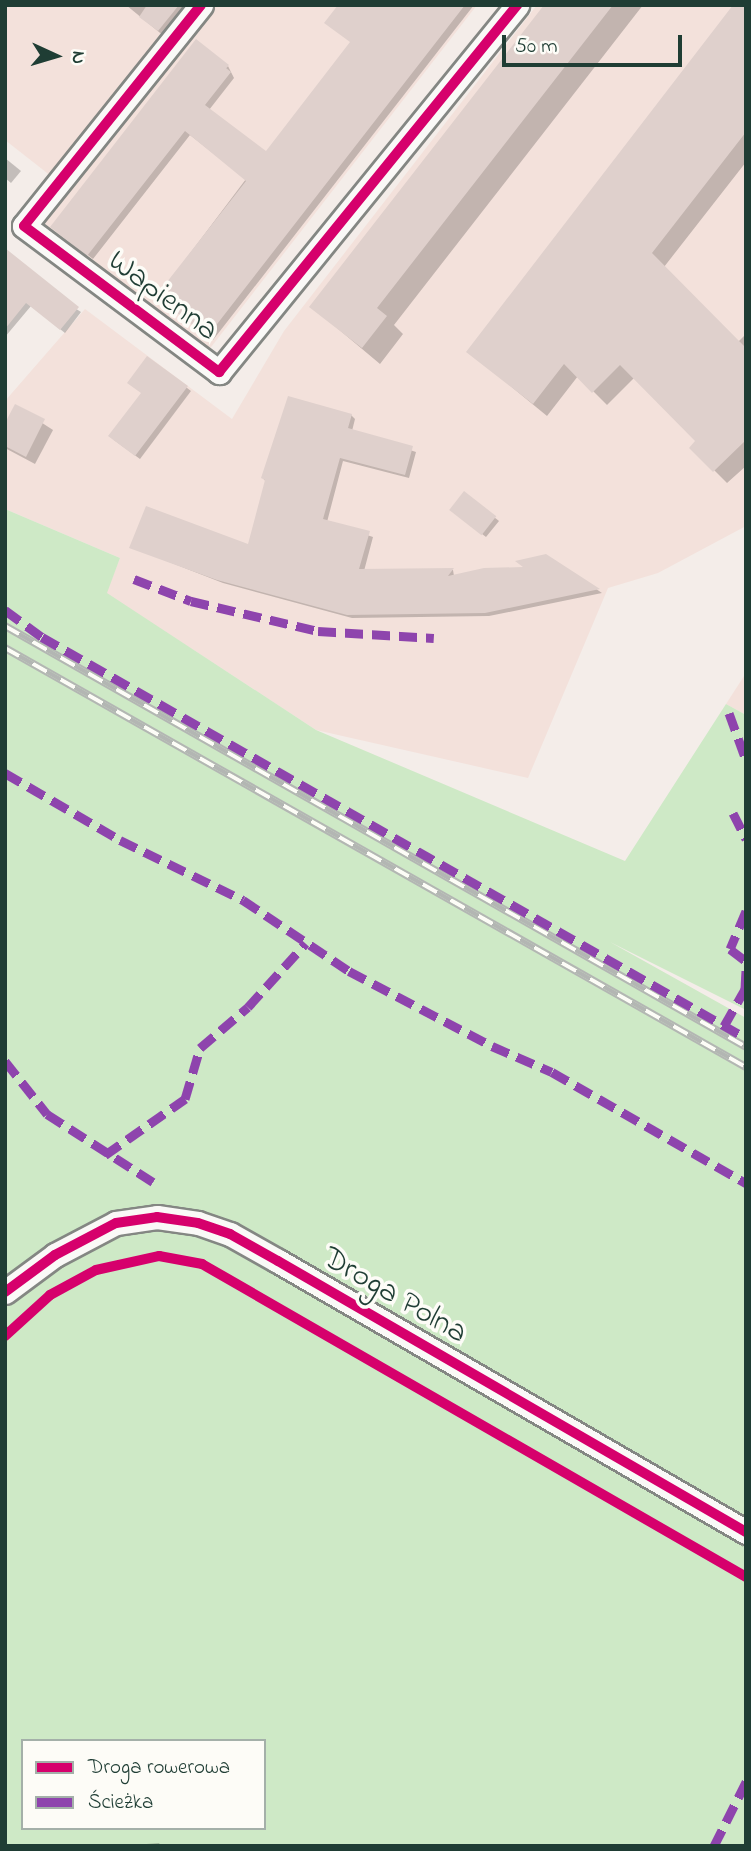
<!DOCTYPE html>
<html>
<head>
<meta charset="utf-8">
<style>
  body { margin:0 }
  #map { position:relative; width:751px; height:1851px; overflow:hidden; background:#f4ede9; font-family:"Indie Flower",sans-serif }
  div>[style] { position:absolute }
  .built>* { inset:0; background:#f3e1db }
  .green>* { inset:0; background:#cee9c6 }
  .shadow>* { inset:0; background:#0003 }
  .building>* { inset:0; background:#dfd0cc; transform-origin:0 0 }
  .roads { filter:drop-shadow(2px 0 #848783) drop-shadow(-2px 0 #848783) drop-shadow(0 2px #848783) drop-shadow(0 -2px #848783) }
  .minor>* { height:23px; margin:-11.5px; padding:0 11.5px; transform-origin:11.5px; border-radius:11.5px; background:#faf9f7 }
  .rail>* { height:8px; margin-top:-4px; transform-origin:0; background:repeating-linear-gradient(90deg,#fdfcf7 0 16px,#b3b6b3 0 32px); box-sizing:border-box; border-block:2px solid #b3b6b3 }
  .quiet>* { height:9px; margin-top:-4.5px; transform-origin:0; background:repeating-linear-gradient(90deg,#8e44ad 0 18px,transparent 0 27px) }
  .cycleway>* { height:10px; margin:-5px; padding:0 5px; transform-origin:5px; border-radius:5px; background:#d6006c }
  span { translate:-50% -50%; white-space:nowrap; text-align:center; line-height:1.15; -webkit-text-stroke:7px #fdfcf7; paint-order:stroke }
  .street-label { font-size:32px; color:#1f3d34 }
  .frame { position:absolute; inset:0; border:7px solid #1f3d34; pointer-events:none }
  .legend { position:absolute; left:21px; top:1739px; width:245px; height:91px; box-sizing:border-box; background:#fdfcf7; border:2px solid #a4b0a9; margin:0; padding:9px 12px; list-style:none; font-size:21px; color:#1f3d34 }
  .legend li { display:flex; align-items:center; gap:14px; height:35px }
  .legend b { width:35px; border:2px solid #a4b0a9 }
  .north { position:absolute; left:21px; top:21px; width:70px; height:70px; -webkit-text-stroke:5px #fdfcf7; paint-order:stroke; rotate:94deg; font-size:19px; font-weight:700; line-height:28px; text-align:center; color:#1f3d34 }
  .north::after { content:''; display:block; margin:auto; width:24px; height:32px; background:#1f3d34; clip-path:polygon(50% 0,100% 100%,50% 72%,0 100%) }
  .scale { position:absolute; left:502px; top:35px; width:180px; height:32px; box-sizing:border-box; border:4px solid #1f3d34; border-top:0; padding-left:9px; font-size:21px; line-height:24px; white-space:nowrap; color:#1f3d34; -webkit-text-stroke:5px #fdfcf7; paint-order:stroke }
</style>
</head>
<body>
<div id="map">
  <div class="built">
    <div style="clip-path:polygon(5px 5px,196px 5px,56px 180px,5px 140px)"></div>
    <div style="clip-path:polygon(213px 5px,477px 5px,208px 351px,36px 222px)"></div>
    <div style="clip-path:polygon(537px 5px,746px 5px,746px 526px,658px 573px,608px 588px,528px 778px,316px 730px,106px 593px,120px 558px,5px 509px,5px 401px,85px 309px,232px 419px,284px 331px)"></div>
    <div style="clip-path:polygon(746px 673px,746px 715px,726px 704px)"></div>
  </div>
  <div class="green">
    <div style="clip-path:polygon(evenodd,5px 509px,120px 558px,107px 593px,316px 730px,625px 861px,726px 704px,746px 715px,746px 1010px,610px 942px,746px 1018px,746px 1846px,5px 1846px,5px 509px,23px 1741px,264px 1741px,264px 1828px,23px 1828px,23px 1741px)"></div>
  </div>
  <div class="shadow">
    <div style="clip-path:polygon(126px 5px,190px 5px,165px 37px)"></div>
    <div style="clip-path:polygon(340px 5px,474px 5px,213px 340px,158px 296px,246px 179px,190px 135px,93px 259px,57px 231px,228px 66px,234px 78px,209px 110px,266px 153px,352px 43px)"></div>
    <div style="clip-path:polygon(546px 5px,643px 5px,394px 325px,403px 334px,380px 364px,312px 307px)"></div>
    <div style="clip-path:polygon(746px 5px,746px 162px,664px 267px,738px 342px,746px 334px,746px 466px,727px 483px,692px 448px,698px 441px,635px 377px,607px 405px,578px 376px,547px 416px,468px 351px)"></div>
    <div style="clip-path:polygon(5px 158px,21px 171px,11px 183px,5px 178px)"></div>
    <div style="clip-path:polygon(5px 264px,81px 312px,65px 333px,31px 306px,5px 337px)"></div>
    <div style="clip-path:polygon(148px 358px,191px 391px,140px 459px,114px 440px,143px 394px)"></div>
    <div style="clip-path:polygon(16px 406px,53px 430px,35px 464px,5px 448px,5px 427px)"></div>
    <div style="clip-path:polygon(351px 415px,355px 419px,352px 431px,416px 452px,409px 478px,343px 461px,327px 522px,373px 537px,364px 571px,453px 570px,454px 576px,527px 569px,546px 555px,602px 593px,489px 616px,352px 618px,223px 583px,131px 547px,249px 546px,266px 482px,263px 478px)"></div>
    <div style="clip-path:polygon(465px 494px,499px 521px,486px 537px,456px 514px)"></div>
    <div style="clip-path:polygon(159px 1843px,161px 1846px,121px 1846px)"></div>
  </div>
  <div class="building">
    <div style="clip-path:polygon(147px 5px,179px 5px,158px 31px,139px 17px)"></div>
    <div style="clip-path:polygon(338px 5px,465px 5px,207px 337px,156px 296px,246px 181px,185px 131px,87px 256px,50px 227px,196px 39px,229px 65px,226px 68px,231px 72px,205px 105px,266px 151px,350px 42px,324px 23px)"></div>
    <div style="clip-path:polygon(544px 5px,613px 5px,377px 308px,387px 316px,362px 348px,309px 307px)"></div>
    <div style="clip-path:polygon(733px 5px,746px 5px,746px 132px,652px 253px,746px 348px,746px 440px,713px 472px,689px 448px,695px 441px,620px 365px,592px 393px,564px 364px,533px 404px,466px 352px)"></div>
    <div style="clip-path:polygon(5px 248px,79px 307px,60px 330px,26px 303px,5px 329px)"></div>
    <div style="clip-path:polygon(147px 356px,188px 386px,135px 456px,108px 436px,141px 393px,127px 383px)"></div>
    <div style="clip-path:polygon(288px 396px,352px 414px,348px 428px,413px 446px,405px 475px,340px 458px,323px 519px,370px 531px,359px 569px,454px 568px,448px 576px,484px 568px,523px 567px,515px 561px,546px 554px,600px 589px,485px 613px,347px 615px,217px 580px,129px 548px,146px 506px,248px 544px,265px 480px,261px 478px)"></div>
    <div style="clip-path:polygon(15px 404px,45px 419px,26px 457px,5px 446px,5px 423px)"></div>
    <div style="left:464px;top:491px;width:41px;height:24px;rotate:38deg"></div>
  </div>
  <div class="roads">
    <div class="minor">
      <div style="left:201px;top:5px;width:283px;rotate:128.7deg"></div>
      <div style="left:24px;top:226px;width:244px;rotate:36.8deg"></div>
      <div style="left:219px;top:372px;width:473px;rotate:-50.9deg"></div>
      <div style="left:5px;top:1292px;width:62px;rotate:-36.5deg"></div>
      <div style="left:55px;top:1255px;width:69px;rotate:-27.7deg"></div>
      <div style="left:116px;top:1223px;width:41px;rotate:-8.3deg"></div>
      <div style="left:157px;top:1217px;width:41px;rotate:8.3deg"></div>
      <div style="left:198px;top:1223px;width:34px;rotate:19deg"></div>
      <div style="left:230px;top:1234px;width:55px;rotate:29.4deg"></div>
      <div style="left:278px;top:1261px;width:541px;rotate:30.07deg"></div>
    </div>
  </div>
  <div class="rail">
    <div style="left:5px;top:626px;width:852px;rotate:29.6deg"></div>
    <div style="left:5px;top:648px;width:851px;rotate:29.49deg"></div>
  </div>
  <div class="quiet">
    <div style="left:134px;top:579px;width:61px;rotate:21.1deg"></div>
    <div style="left:191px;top:601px;width:130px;rotate:13.3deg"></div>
    <div style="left:318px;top:631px;width:116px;rotate:3.5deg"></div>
    <div style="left:5px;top:610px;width:46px;rotate:36.1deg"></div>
    <div style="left:42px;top:637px;width:810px;rotate:29.67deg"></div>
    <div style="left:729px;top:713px;width:50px;rotate:70.1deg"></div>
    <div style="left:5px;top:773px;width:133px;rotate:30.2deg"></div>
    <div style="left:120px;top:840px;width:137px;rotate:26deg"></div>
    <div style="left:243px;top:900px;width:128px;rotate:33.8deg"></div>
    <div style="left:349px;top:971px;width:161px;rotate:27.7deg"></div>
    <div style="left:492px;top:1046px;width:65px;rotate:23.4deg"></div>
    <div style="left:552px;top:1072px;width:224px;rotate:29.8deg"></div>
    <div style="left:733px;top:813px;width:29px;rotate:63deg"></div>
    <div style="left:746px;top:911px;width:41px;rotate:112.8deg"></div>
    <div style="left:730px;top:949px;width:20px;rotate:37deg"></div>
    <div style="left:724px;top:1026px;width:43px;rotate:-60.4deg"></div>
    <div style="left:745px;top:989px;width:20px;rotate:-87deg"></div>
    <div style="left:5px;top:1061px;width:68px;rotate:51.6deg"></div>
    <div style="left:47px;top:1114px;width:126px;rotate:32.7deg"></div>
    <div style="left:105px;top:1155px;width:98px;rotate:-35deg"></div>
    <div style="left:185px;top:1099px;width:53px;rotate:-73.6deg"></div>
    <div style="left:200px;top:1048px;width:63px;rotate:-40.5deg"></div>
    <div style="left:248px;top:1007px;width:86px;rotate:-47.8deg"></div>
    <div style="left:714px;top:1846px;width:72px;rotate:-63.4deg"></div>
  </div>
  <div class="cycleway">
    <div style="left:201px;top:5px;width:283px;rotate:128.7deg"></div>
    <div style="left:24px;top:226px;width:244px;rotate:36.8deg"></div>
    <div style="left:219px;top:372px;width:473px;rotate:-50.9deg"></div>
    <div style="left:5px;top:1292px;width:62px;rotate:-36.5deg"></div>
    <div style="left:55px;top:1255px;width:69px;rotate:-27.7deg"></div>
    <div style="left:116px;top:1223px;width:41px;rotate:-8.3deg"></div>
    <div style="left:157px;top:1217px;width:41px;rotate:8.3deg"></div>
    <div style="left:198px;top:1223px;width:34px;rotate:19deg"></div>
    <div style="left:230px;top:1234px;width:55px;rotate:29.4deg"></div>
    <div style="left:278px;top:1261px;width:541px;rotate:30.07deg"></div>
    <div style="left:5px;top:1336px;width:61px;rotate:-42.3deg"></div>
    <div style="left:50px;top:1295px;width:52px;rotate:-28.5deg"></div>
    <div style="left:96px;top:1270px;width:65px;rotate:-12.5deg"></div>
    <div style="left:159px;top:1256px;width:44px;rotate:10.5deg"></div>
    <div style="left:202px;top:1264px;width:628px;rotate:29.91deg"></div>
  </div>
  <div class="street-label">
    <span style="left:162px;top:297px;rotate:37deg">Wapienna</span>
    <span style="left:394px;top:1297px;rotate:30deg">Droga Polna</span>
  </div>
  <div class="frame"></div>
  <ul class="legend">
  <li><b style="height:9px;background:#d6006c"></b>Droga rowerowa</li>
  <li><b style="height:9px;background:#8e44ad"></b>Ścieżka</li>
  </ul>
  <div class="north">N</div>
  <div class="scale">50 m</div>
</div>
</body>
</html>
